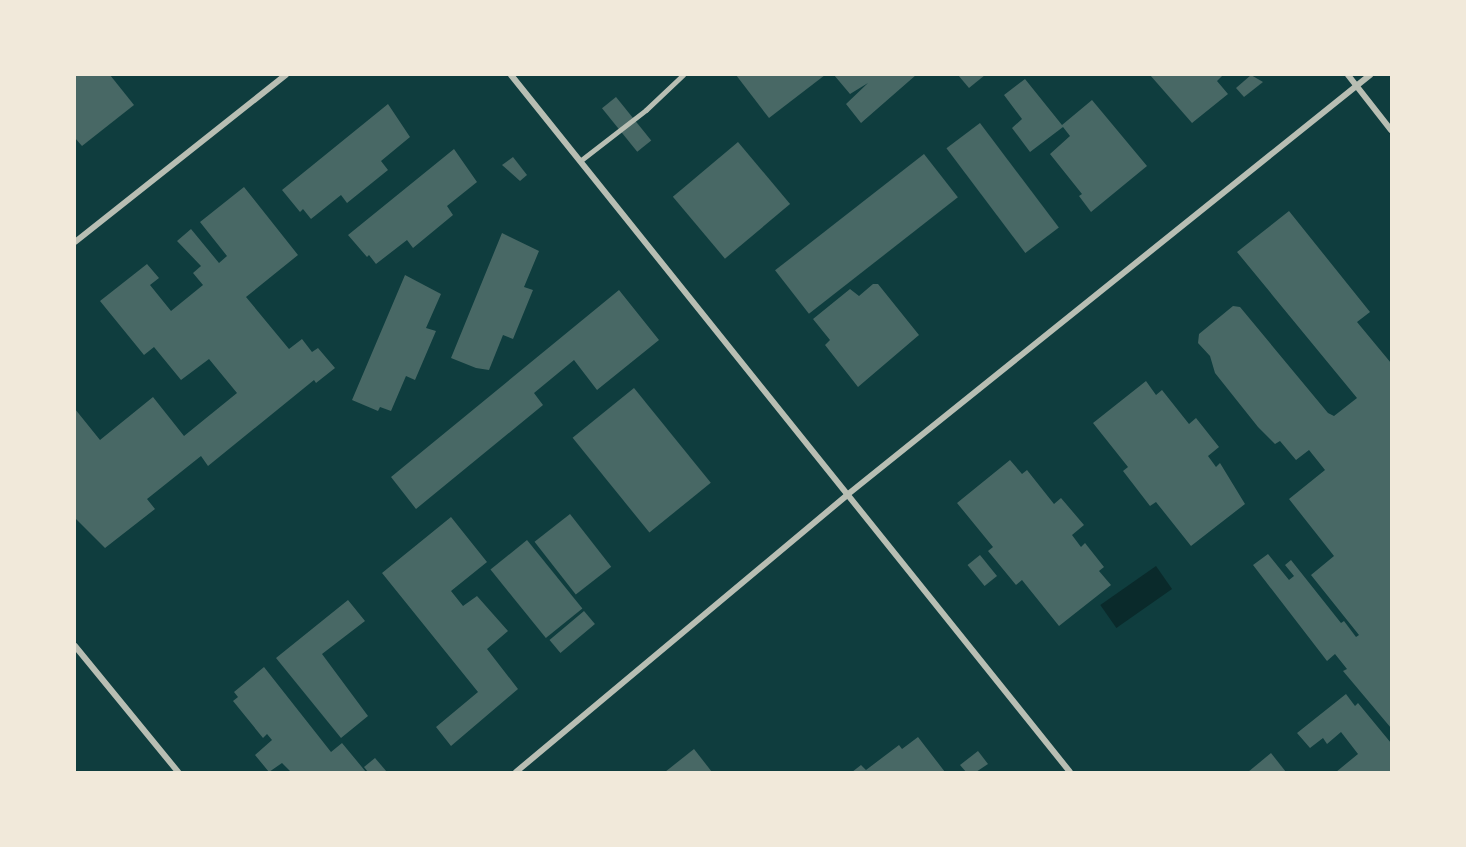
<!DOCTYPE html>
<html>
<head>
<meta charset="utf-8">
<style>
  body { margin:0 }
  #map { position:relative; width:1466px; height:847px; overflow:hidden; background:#0f3d3e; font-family:Helvetica,sans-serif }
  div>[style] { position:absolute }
  .water>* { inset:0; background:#0a2a2b; transform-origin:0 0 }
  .building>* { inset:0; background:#486865; transform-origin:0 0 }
  .service>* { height:4.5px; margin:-2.25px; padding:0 2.25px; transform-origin:2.25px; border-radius:2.25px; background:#b8beb3 }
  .minor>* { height:6px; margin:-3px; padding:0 3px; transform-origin:3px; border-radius:3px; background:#b8beb3 }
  span { translate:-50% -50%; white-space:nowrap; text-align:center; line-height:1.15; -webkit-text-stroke:6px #f1e9da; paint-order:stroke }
  .frame { position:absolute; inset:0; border:76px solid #f1e9da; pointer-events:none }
</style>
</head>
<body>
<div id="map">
  <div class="water">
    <div style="left:1156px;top:566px;width:28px;height:68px;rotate:55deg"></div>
  </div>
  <div class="building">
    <div style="clip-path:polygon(75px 75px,110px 75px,134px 105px,82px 146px,75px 138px)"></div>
    <div style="clip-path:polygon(736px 75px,825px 75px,769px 118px)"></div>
    <div style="clip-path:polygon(834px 75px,916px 75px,861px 123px,846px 104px,868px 83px,850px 94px)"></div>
    <div style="clip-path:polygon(958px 75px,985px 75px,969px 88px)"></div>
    <div style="clip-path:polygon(1150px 75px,1223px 75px,1217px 81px,1228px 94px,1192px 123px)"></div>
    <div style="clip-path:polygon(1251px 75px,1263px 82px,1244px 97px,1236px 88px)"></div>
    <div style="clip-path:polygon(1025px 79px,1062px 125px,1092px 100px,1147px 166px,1091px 212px,1079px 196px,1082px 194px,1050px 154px,1070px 136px,1063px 127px,1030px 152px,1012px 128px,1022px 119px,1004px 95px)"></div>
    <div style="left:616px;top:97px;width:56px;height:18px;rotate:51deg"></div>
    <div style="clip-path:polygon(388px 104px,410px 137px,381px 161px,388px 170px,347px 203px,341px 195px,311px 219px,303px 209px,300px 212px,282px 190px)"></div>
    <div style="left:980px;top:123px;width:131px;height:42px;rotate:53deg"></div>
    <div style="left:738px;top:142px;width:81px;height:85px;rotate:50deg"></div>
    <div style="clip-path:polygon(454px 149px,477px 182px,447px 206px,453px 215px,413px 248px,407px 240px,376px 264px,369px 255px,367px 257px,348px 235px)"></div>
    <div style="left:924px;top:154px;width:55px;height:189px;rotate:52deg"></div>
    <div style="clip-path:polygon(513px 157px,527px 175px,520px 181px,502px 165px)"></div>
    <div style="clip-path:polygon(244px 187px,298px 255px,246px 297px,289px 349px,302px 339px,312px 352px,318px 348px,335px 368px,316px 383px,314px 380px,208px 466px,201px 456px,147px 499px,155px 509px,105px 548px,75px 518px,75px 409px,100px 440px,153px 397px,184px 436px,237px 393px,209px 359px,181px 380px,154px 347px,144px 355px,100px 301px,147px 264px,159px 278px,150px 285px,171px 311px,203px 285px,193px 273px,201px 266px,177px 241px,191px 229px,219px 263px,227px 256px,200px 222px)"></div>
    <div style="clip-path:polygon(1289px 211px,1370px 312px,1357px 322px,1391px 363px,1391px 728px,1343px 671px,1347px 669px,1335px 654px,1327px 661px,1253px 565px,1268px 554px,1289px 580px,1294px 576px,1285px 565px,1291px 560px,1341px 623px,1344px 621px,1356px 637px,1359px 635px,1311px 575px,1334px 556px,1289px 499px,1325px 470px,1309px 450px,1296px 460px,1280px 441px,1275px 444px,1258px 427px,1215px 373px,1210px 356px,1198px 343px,1199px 334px,1233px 306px,1240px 307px,1328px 413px,1334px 416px,1357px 398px,1237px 252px)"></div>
    <div style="clip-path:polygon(502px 233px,539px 251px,524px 287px,533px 290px,513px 339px,503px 335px,489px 370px,476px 368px,451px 358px)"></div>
    <div style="clip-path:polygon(405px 275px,441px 294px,426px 328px,436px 331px,415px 380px,406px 376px,391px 411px,380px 407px,378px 411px,352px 400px)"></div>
    <div style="clip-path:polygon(873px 284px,878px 284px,919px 335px,858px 387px,825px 345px,830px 340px,813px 319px,850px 289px,859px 296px)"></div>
    <div style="clip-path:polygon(619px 290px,659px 340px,597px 390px,574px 360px,534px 393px,543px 405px,416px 509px,391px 477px)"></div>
    <div style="clip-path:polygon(1146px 381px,1156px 395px,1162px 390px,1189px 424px,1196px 418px,1219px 447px,1208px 456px,1216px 467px,1220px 463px,1245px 504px,1191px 546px,1156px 502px,1150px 506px,1123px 471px,1128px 467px,1093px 423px)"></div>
    <div style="left:634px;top:388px;width:122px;height:79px;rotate:51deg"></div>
    <div style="clip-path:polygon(1010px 460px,1022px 474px,1027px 470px,1054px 504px,1061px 498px,1084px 525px,1072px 535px,1081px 547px,1085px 543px,1104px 567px,1099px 571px,1111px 585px,1059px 626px,1022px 580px,1016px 585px,988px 551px,993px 547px,957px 503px)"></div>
    <div style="left:570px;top:514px;width:67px;height:45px;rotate:52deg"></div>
    <div style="clip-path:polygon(451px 517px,487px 562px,451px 591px,463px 606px,477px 596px,508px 631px,487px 649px,518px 689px,451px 746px,436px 727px,478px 692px,382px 573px)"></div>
    <div style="left:527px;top:540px;width:88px;height:47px;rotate:51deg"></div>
    <div style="left:980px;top:555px;width:27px;height:16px;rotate:51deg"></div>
    <div style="clip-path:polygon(348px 600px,365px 621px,322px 654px,368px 716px,341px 738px,276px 658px)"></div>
    <div style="left:584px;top:611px;width:17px;height:45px;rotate:50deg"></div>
    <div style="clip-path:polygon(264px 667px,331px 752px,342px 743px,366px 772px,291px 772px,282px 763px,269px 772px,255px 755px,272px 740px,267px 734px,263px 738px,233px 701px,238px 697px,234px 692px)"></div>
    <div style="clip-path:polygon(1346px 694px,1355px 706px,1358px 703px,1391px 743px,1391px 772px,1336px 772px,1358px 754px,1341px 732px,1327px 744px,1323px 738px,1310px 748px,1297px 733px)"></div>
    <div style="clip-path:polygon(918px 737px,945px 772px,852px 772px,861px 765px,866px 770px,899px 745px,902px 749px)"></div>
    <div style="clip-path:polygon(694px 749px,712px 772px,665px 772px)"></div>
    <div style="clip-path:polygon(978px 751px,988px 764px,976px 772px,966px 772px,960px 765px)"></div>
    <div style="clip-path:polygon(1271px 753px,1286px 772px,1248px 772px)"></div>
    <div style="clip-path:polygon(375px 758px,387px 772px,368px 772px,364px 767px)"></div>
  </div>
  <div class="service">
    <div style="left:580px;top:161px;width:83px;rotate:-37.7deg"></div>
    <div style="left:646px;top:110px;width:51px;rotate:-43.4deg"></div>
  </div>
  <div class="minor">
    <div style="left:511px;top:75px;width:893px;rotate:51.27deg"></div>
    <div style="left:1348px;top:75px;width:70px;rotate:52deg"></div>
    <div style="left:75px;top:242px;width:269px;rotate:-38.4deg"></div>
    <div style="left:75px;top:646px;width:163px;rotate:50.7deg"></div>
    <div style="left:516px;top:772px;width:432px;rotate:-39.9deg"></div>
    <div style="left:847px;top:495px;width:671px;rotate:-38.77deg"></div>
  </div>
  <div class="frame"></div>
</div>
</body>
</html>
